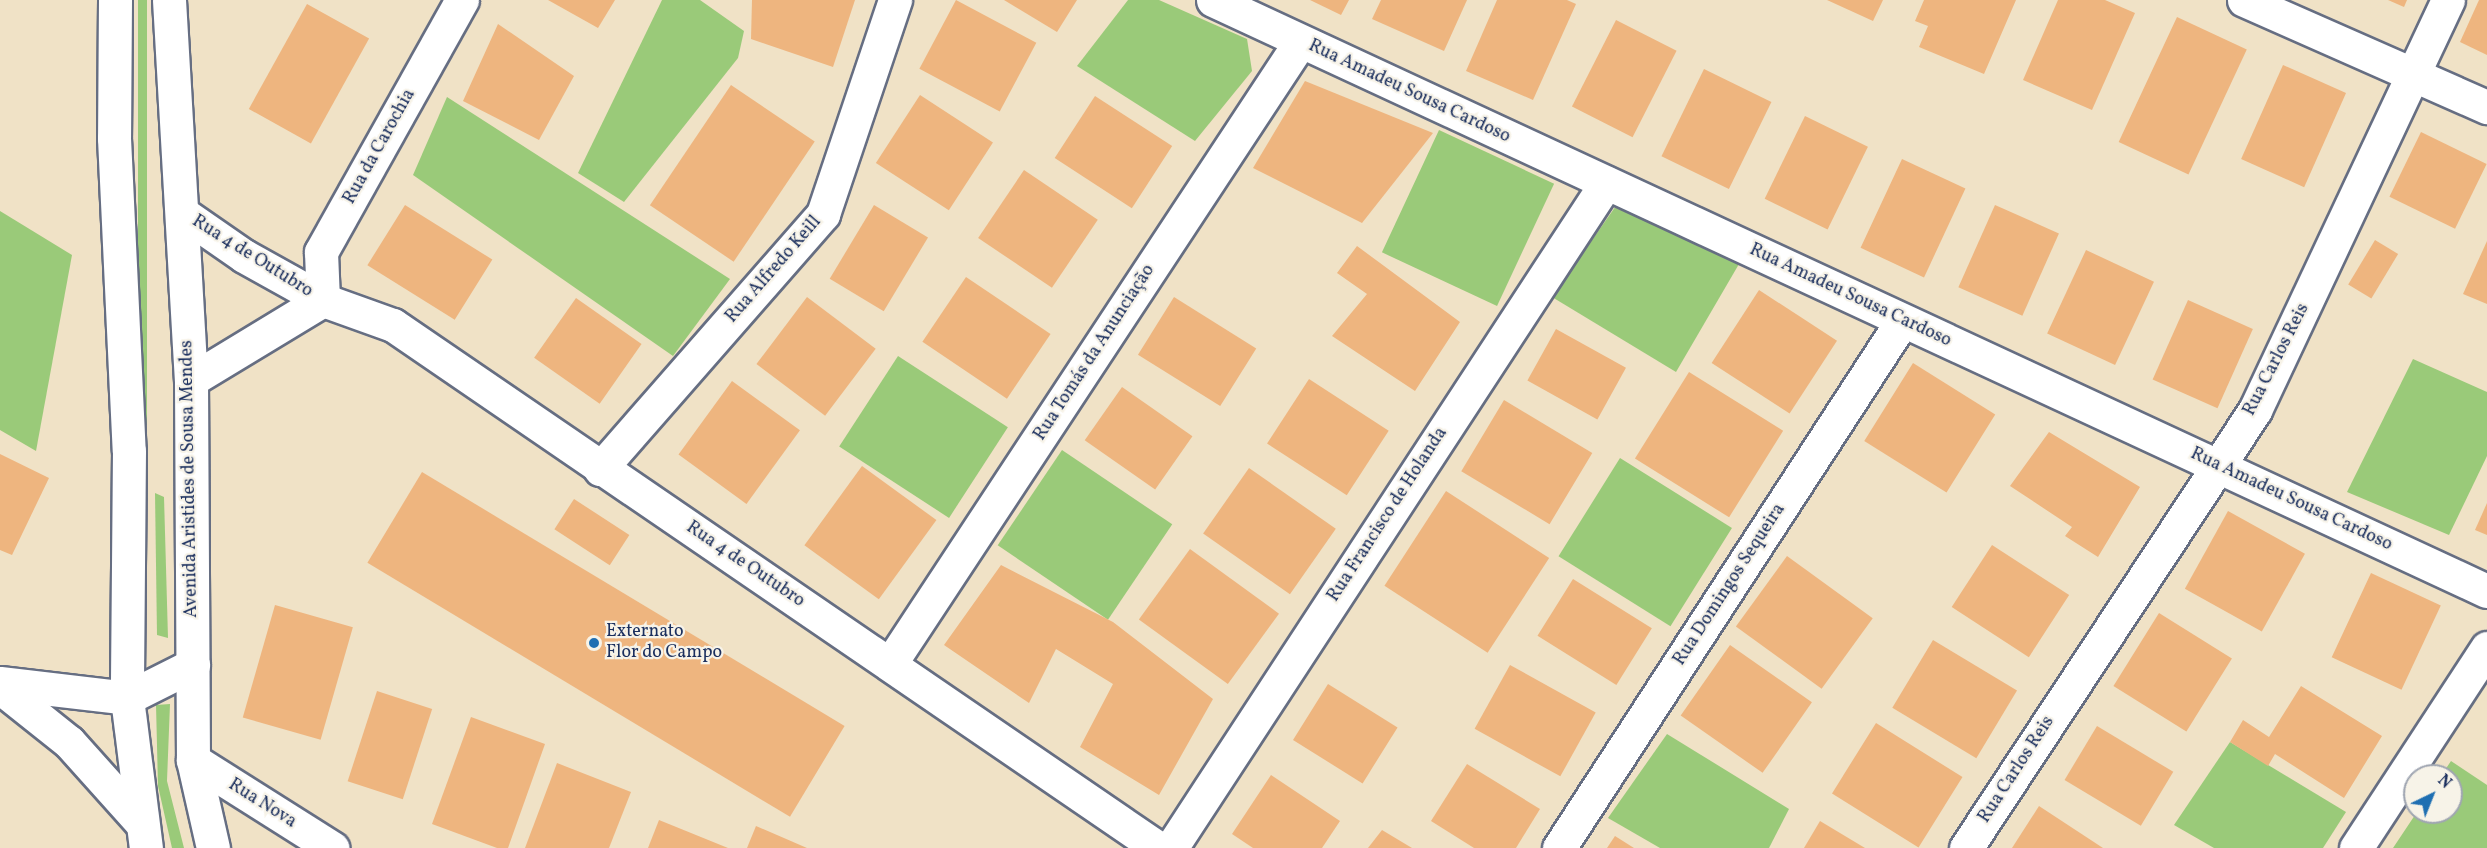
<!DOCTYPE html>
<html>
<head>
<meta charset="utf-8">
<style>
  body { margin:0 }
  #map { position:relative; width:2487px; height:848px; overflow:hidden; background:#f0e2c6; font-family:Vollkorn,serif }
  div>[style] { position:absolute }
  .green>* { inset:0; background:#9aca79; transform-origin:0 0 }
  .building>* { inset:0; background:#eeb57f; transform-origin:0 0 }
  .roads { filter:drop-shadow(2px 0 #666e82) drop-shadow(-2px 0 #666e82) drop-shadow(0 2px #666e82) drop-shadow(0 -2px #666e82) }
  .street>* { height:33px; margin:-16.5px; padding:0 16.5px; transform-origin:16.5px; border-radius:16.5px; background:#fff }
  .secondary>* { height:33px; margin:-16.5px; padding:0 16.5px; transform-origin:16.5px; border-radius:16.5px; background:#fff }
  .dots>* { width:16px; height:16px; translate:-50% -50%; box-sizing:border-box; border:3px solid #f7f3e8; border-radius:50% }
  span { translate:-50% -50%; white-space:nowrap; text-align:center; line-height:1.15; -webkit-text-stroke:4.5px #f7f3e8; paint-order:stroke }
  .street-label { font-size:18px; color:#1b2f5e }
  .poi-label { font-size:18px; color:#1b2f5e }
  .left { translate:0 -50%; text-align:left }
  .north { position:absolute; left:2403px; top:764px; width:60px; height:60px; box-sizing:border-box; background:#f7f3e8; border:2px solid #9fa5b1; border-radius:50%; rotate:43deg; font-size:16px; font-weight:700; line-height:24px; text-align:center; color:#1b2f5e }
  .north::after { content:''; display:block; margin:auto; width:21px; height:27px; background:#1f6fb2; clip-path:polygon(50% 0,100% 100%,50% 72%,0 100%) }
</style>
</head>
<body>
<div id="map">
  <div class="green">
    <div style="left:138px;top:0;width:9px;height:425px"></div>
    <div style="clip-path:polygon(662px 0,700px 0,744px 31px,738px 58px,624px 202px,578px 173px)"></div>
    <div style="clip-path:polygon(1128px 0,1159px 0,1247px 39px,1252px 71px,1195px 141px,1077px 66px)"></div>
    <div style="clip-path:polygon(447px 97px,730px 279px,673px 356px,413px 175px)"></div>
    <div style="left:1439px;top:130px;width:127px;height:135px;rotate:25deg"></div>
    <div style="clip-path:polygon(1618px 203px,1739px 264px,1676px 372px,1552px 297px)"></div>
    <div style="clip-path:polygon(0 211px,72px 255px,36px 451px,0 430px)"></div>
    <div style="left:898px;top:356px;width:131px;height:108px;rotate:33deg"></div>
    <div style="clip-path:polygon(2413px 359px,2487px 392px,2487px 456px,2449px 535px,2347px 492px)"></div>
    <div style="left:1062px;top:450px;width:133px;height:115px;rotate:34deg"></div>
    <div style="left:1620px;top:458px;width:132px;height:116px;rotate:32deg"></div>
    <div style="clip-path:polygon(155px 493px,164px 497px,168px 638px,157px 635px)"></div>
    <div style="clip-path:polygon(170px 704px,167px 781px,184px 848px,172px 848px,158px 786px,156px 705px)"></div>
    <div style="clip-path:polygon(1667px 734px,1789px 809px,1769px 848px,1660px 848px,1608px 818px)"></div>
    <div style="clip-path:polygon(2230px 742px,2346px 812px,2323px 848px,2214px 848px,2174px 825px)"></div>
    <div style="clip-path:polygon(2451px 761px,2487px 785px,2487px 848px,2393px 848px,2417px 812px,2451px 812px,2451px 776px,2441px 776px)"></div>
  </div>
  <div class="building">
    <div style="clip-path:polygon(548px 0,615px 0,598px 28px)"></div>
    <div style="clip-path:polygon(752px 0,855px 0,833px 67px,751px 39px)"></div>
    <div style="left:956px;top:0;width:91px;height:78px;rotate:28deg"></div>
    <div style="clip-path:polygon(1004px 0,1077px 0,1057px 32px)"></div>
    <div style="clip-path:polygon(1310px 0,1349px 0,1341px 15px)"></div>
    <div style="clip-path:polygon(1381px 0,1467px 0,1444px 51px,1372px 19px)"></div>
    <div style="clip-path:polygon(1497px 0,1567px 0,1576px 4px,1533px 100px,1466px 71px)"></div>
    <div style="clip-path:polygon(1827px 0,1883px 0,1873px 21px)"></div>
    <div style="clip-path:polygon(1924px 0,2016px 0,1984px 74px,1919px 47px,1928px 26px,1915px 21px)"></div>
    <div style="clip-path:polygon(2058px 0,2105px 0,2135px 13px,2092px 110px,2023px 80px)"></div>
    <div style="clip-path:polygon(2388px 0,2407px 0,2404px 7px)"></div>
    <div style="clip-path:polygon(2479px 0,2487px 0,2487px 55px,2460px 42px)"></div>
    <div style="left:307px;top:4px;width:71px;height:120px;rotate:29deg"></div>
    <div style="left:2177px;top:17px;width:77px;height:138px;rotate:25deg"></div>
    <div style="left:1616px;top:20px;width:68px;height:97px;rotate:27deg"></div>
    <div style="clip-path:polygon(498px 24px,574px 76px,539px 140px,463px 101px)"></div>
    <div style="left:2283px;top:65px;width:69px;height:103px;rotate:24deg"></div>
    <div style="left:1704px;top:69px;width:75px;height:97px;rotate:26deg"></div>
    <div style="clip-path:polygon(1305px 81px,1433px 133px,1362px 223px,1253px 168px)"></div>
    <div style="left:731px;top:85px;width:101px;height:145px;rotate:34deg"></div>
    <div style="left:920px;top:95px;width:87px;height:81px;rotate:33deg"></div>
    <div style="left:1095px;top:96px;width:92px;height:74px;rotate:33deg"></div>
    <div style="left:1805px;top:116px;width:70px;height:92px;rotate:26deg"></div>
    <div style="left:2421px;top:132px;width:73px;height:72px;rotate:26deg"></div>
    <div style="left:1902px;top:159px;width:70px;height:98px;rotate:25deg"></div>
    <div style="left:1024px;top:170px;width:89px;height:82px;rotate:34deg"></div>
    <div style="left:405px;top:205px;width:103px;height:71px;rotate:32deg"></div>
    <div style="left:874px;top:205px;width:63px;height:86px;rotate:31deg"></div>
    <div style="left:1995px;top:205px;width:70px;height:90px;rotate:24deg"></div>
    <div style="left:2375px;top:240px;width:27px;height:52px;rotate:31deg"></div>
    <div style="clip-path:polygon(2487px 241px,2487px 304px,2463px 294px)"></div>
    <div style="clip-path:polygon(1357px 246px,1460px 322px,1415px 391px,1332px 336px,1367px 294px,1337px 273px)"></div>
    <div style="left:2086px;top:250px;width:75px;height:92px;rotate:25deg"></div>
    <div style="left:966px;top:277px;width:102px;height:78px;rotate:34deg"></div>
    <div style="left:1759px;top:290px;width:93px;height:87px;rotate:33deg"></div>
    <div style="left:807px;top:297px;width:86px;height:84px;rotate:37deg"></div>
    <div style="left:1174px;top:297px;width:97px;height:68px;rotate:32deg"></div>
    <div style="left:576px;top:298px;width:80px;height:73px;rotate:35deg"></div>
    <div style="left:2188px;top:300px;width:71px;height:87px;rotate:24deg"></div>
    <div style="left:1556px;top:329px;width:80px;height:59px;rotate:29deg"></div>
    <div style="left:1913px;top:363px;width:97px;height:92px;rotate:32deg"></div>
    <div style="left:1689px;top:372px;width:111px;height:102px;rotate:32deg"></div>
    <div style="left:1309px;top:379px;width:95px;height:77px;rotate:33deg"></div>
    <div style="left:732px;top:381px;width:84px;height:91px;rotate:36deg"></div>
    <div style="left:1122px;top:387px;width:86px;height:65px;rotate:35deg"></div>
    <div style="left:1504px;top:400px;width:103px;height:83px;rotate:31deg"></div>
    <div style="clip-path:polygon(2049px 432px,2140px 487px,2098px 557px,2065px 536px,2072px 527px,2010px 486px)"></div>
    <div style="clip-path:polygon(0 454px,49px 478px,12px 555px,0 550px)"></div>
    <div style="left:862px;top:466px;width:92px;height:98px;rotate:36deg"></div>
    <div style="left:1249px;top:468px;width:106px;height:80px;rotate:35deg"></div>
    <div style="left:422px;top:472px;width:493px;height:106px;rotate:31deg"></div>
    <div style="left:1446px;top:491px;width:123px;height:113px;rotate:33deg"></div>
    <div style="left:574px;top:499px;width:66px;height:36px;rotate:33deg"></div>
    <div style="clip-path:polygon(2487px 503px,2487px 535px,2475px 530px)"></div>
    <div style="left:2228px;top:511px;width:88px;height:89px;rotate:29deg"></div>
    <div style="left:1992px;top:545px;width:92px;height:74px;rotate:33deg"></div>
    <div style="left:1190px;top:549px;width:110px;height:87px;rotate:36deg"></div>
    <div style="left:1787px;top:556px;width:106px;height:87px;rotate:36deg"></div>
    <div style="clip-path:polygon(1001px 565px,1113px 622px,1213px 699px,1159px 795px,1080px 747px,1113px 684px,1056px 649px,1029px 703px,944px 645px)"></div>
    <div style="left:2371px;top:573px;width:77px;height:93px;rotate:25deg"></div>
    <div style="left:1573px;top:579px;width:93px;height:67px;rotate:32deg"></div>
    <div style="left:275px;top:605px;width:81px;height:117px;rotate:16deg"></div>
    <div style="left:2159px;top:613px;width:86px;height:86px;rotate:32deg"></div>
    <div style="left:1933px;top:640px;width:98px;height:79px;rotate:31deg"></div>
    <div style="left:1730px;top:645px;width:100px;height:86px;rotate:35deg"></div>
    <div style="left:1510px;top:665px;width:98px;height:73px;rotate:29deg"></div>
    <div style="left:1328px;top:684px;width:82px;height:66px;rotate:32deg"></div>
    <div style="clip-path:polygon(2301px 686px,2382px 736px,2344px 798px,2275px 754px,2268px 766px,2230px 742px,2243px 720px,2269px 737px)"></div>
    <div style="left:377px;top:691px;width:58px;height:95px;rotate:18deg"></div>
    <div style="clip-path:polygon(471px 717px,545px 744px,508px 848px,497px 848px,432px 824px)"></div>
    <div style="left:1876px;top:723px;width:102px;height:83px;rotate:32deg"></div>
    <div style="left:2097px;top:726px;width:89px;height:63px;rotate:31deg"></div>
    <div style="clip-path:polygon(557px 763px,631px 792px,609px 848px,525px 848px)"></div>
    <div style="clip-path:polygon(1467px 764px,1540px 809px,1516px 848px,1474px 848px,1431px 821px)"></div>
    <div style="clip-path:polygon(1271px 775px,1340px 821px,1322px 848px,1253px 848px,1232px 834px)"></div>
    <div style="clip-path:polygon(2039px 806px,2103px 848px,2012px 848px)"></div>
    <div style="clip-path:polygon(659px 820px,728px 848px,648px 848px)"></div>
    <div style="clip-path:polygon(1820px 821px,1865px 848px,1804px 848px)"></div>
    <div style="clip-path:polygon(756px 826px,807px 848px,747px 848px)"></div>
    <div style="clip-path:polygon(1382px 830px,1412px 848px,1368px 848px)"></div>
    <div style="clip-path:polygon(1615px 836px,1634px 848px,1607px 848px)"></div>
  </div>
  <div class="roads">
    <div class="street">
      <div style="left:1213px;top:0;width:1404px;rotate:24.89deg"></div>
      <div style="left:2244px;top:0;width:266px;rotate:23.8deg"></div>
      <div style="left:182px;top:213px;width:75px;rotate:34.7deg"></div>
      <div style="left:244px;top:256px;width:90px;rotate:29.1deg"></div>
      <div style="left:323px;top:300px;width:74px;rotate:19.7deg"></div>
      <div style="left:393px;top:325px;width:927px;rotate:34.36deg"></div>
      <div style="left:323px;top:300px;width:48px;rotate:-92.4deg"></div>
      <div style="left:321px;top:252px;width:289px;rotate:-60.8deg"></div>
      <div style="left:191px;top:380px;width:154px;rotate:-31.2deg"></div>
      <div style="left:600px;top:469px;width:339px;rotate:-48.8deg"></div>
      <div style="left:823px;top:214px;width:226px;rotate:-71.4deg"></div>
      <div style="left:890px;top:664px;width:745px;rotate:-56.61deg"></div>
      <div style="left:0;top:683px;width:128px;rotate:6.7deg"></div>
      <div style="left:127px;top:698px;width:74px;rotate:-26.6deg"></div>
      <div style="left:0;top:687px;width:88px;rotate:38.6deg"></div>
      <div style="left:69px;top:742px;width:106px;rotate:48.1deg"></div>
      <div style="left:193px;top:760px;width:165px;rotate:32.3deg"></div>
      <div style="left:1171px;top:848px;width:795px;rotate:-56.81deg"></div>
      <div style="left:1559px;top:848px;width:629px;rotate:-56.94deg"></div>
      <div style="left:1966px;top:848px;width:525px;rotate:-56.58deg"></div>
      <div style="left:2255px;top:410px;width:453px;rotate:-64.8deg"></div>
      <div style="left:2356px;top:848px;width:239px;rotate:-56.8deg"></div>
    </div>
    <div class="secondary">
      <div style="left:115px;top:0;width:138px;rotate:90.4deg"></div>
      <div style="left:114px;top:138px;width:313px;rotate:87.3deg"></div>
      <div style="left:129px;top:451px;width:247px;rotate:90.5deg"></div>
      <div style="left:127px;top:698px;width:151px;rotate:82.8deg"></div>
      <div style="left:169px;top:0;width:381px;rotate:86.7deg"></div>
      <div style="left:191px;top:380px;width:380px;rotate:89.7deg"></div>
      <div style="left:193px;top:760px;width:90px;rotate:77.2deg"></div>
    </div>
  </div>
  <div class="dots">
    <div style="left:594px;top:643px;background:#1f6fb2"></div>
  </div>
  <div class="street-label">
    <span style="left:1409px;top:92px;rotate:25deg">Rua Amadeu Sousa Cardoso</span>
    <span style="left:380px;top:147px;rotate:-61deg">Rua da Carochia</span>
    <span style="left:252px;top:257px;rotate:32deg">Rua 4 de Outubro</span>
    <span style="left:774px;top:270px;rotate:-49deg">Rua Alfredo Keill</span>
    <span style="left:1850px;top:296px;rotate:25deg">Rua Amadeu Sousa Cardoso</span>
    <span style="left:1095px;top:353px;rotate:-57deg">Rua Tomás da Anunciação</span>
    <span style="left:2277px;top:360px;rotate:-63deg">Rua Carlos Reis</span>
    <span style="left:190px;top:479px;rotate:-91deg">Avenida Aristides de Sousa Mendes</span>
    <span style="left:2291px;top:500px;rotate:25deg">Rua Amadeu Sousa Cardoso</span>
    <span style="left:1388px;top:515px;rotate:-57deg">Rua Francisco de Holanda</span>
    <span style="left:745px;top:565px;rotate:34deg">Rua 4 de Outubro</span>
    <span style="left:1730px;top:585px;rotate:-57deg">Rua Domingos Sequeira</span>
    <span style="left:2017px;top:770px;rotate:-57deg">Rua Carlos Reis</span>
    <span style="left:262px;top:804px;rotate:32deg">Rua Nova</span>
  </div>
  <div class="poi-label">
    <span class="left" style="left:606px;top:643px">Externato<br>Flor do Campo</span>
  </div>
  <div class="north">N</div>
</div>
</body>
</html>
